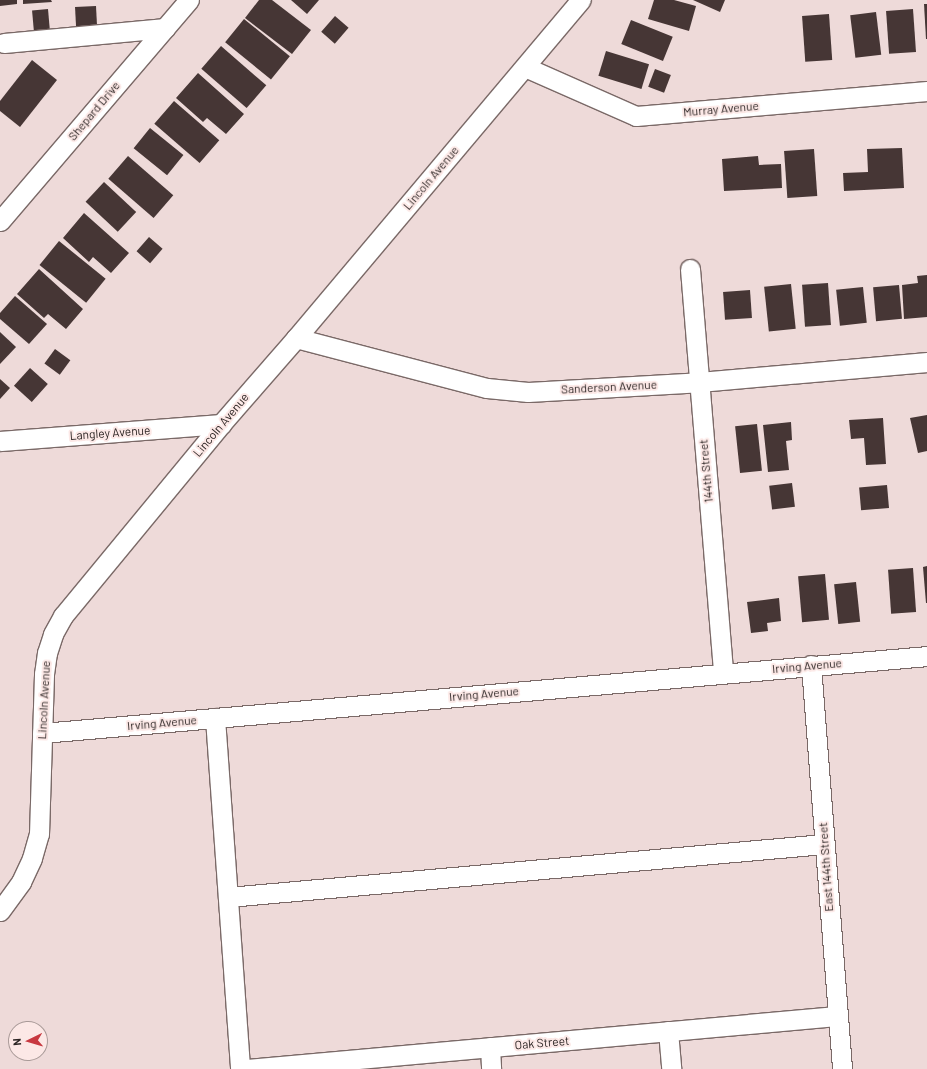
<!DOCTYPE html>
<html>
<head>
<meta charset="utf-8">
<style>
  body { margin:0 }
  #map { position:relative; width:927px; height:1069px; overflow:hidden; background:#eedad9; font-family:Barlow,sans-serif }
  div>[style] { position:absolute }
  .building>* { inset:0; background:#463635; transform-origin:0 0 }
  .roads { filter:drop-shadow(1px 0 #7a6967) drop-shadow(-1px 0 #7a6967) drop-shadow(0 1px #7a6967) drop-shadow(0 -1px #7a6967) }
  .minor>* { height:19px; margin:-9.5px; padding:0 9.5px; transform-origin:9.5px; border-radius:9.5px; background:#fff }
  span { translate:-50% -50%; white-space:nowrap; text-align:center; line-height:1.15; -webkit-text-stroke:4px #fce8e6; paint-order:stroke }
  .street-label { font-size:12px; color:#2c2524 }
  .north { position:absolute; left:8px; top:1021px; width:40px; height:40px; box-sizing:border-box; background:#fce8e6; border:1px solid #a99a98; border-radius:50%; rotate:265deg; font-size:11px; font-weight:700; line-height:16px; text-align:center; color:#2c2524 }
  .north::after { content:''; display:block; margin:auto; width:14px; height:18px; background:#c83840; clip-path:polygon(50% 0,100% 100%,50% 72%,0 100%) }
</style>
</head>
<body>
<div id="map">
  <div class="building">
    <div style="clip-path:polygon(0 0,17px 0,17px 4px,0 6px)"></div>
    <div style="clip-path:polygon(23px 0,51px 0,52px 2px,23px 4px)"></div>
    <div style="clip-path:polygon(259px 0,272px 0,311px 30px,292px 54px,245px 18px)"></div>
    <div style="clip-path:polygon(291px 0,319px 0,307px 14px)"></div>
    <div style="clip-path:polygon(654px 0,674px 0,696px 6px,689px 31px,648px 19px)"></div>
    <div style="clip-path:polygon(693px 0,725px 0,720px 12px)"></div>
    <div style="clip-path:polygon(924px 4px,927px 4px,927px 39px,926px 39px)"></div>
    <div style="left:96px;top:6px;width:22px;height:21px;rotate:87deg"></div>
    <div style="left:48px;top:9px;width:24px;height:16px;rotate:85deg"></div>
    <div style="left:913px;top:9px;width:43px;height:27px;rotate:86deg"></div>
    <div style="left:876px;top:12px;width:43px;height:26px;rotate:83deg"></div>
    <div style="left:829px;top:14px;width:46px;height:27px;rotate:86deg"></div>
    <div style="left:335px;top:16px;width:18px;height:21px;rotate:41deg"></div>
    <div style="left:244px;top:19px;width:59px;height:30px;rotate:39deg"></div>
    <div style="left:631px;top:20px;width:45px;height:26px;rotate:22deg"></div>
    <div style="left:221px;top:46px;width:60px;height:30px;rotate:41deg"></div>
    <div style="left:606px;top:51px;width:45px;height:26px;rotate:17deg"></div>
    <div style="clip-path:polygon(32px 60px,57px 80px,20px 127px,0 111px,0 101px)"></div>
    <div style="left:655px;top:69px;width:17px;height:19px;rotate:21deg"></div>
    <div style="clip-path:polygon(198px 73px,244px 114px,226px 134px,207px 118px,203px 122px,176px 98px)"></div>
    <div style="left:174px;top:101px;width:60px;height:30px;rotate:41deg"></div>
    <div style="left:150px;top:128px;width:43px;height:26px;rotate:39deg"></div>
    <div style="clip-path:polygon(902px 148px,904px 188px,844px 191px,843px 173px,868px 172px,867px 149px)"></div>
    <div style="left:814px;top:149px;width:47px;height:30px;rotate:86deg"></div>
    <div style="left:128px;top:156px;width:60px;height:30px;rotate:41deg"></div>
    <div style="clip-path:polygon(758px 156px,759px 165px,781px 164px,782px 188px,724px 191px,722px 159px)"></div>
    <div style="left:104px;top:182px;width:44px;height:27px;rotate:43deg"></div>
    <div style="clip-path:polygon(84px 213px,129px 253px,111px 273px,93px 257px,89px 262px,63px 238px)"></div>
    <div style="left:149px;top:237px;width:18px;height:19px;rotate:41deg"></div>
    <div style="left:59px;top:241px;width:60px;height:31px;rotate:39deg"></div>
    <div style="clip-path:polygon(39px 269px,83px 309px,66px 329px,48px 314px,44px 318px,17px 294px)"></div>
    <div style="clip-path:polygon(927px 275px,927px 317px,904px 319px,902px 285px,918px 283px,917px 276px)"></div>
    <div style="left:828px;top:283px;width:42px;height:26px;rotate:86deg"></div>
    <div style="left:791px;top:284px;width:45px;height:27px;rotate:84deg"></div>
    <div style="left:899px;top:285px;width:34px;height:26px;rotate:85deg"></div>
    <div style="left:863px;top:287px;width:36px;height:27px;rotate:84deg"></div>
    <div style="left:750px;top:290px;width:28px;height:27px;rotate:86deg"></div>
    <div style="clip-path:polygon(15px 296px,47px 324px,29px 344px,0 319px,0 313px)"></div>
    <div style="clip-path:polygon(0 332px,16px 347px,0 364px)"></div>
    <div style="left:55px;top:349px;width:19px;height:18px;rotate:36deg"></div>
    <div style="left:30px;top:368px;width:24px;height:24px;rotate:42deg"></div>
    <div style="clip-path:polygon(0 379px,10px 388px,0 399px)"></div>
    <div style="clip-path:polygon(927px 415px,927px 451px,918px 453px,910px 418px)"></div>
    <div style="clip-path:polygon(883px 418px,886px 464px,866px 465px,864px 438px,851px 439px,849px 420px)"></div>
    <div style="clip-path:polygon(791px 422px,792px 440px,786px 441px,789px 470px,768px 472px,763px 425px)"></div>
    <div style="left:757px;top:424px;width:47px;height:22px;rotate:84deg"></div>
    <div style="left:792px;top:483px;width:24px;height:23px;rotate:83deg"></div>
    <div style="left:887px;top:485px;width:23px;height:28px;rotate:85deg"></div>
    <div style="clip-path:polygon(927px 566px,927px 603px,926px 603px,923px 567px)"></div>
    <div style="left:913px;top:568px;width:44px;height:25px;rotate:86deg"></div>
    <div style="left:825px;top:574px;width:46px;height:27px;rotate:85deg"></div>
    <div style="left:856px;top:582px;width:40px;height:22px;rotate:84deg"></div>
    <div style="clip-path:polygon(779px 598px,781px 621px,767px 623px,768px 631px,751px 633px,747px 602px)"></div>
  </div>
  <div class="roads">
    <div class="minor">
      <div style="left:4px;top:43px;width:162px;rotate:-5.3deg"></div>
      <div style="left:525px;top:67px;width:121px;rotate:23.8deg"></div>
      <div style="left:636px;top:116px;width:292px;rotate:-4.9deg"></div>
      <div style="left:0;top:221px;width:291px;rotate:-49.5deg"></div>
      <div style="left:690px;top:269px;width:405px;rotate:85.3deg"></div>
      <div style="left:296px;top:338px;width:197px;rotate:14.7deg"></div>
      <div style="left:487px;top:388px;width:41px;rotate:5.6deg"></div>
      <div style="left:528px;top:392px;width:171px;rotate:-3.3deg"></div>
      <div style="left:699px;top:382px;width:229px;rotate:-5deg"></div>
      <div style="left:0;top:441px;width:222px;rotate:-4.4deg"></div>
      <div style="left:811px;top:665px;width:405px;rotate:85.6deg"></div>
      <div style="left:215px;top:718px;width:352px;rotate:85.9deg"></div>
      <div style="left:42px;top:733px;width:888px;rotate:-4.97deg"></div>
      <div style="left:228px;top:897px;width:598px;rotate:-5.08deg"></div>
      <div style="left:0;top:911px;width:36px;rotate:-54deg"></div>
      <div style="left:21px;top:882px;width:26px;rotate:-65deg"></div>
      <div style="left:32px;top:858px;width:25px;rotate:-74deg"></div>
      <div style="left:39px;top:834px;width:160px;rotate:-88.2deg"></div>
      <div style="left:44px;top:674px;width:21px;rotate:-82deg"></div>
      <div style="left:47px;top:653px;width:20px;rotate:-72deg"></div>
      <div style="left:53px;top:634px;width:21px;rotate:-61deg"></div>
      <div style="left:63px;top:616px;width:249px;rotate:-50.5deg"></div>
      <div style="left:221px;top:424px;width:114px;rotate:-48.9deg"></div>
      <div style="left:296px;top:338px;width:442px;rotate:-49.9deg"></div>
      <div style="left:668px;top:1031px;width:38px;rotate:85deg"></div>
      <div style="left:490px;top:1047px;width:22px;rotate:87deg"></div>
      <div style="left:247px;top:1069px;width:592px;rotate:-5.13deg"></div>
    </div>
  </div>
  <div class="street-label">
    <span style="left:721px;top:109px;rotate:-5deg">Murray Avenue</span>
    <span style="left:94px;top:111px;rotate:-50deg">Shepard Drive</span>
    <span style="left:431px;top:178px;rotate:-50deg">Lincoln Avenue</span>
    <span style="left:609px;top:387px;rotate:-3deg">Sanderson Avenue</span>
    <span style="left:221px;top:425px;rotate:-50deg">Lincoln Avenue</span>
    <span style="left:110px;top:433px;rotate:-4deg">Langley Avenue</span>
    <span style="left:706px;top:471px;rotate:-95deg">144th Street</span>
    <span style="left:807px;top:666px;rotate:-5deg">Irving Avenue</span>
    <span style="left:484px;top:694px;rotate:-5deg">Irving Avenue</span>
    <span style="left:44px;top:700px;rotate:-87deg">Lincoln Avenue</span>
    <span style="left:162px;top:723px;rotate:-5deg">Irving Avenue</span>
    <span style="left:826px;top:867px;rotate:-94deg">East 144th Street</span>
    <span style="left:542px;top:1043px;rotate:-5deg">Oak Street</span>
  </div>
  <div class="north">N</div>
</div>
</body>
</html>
